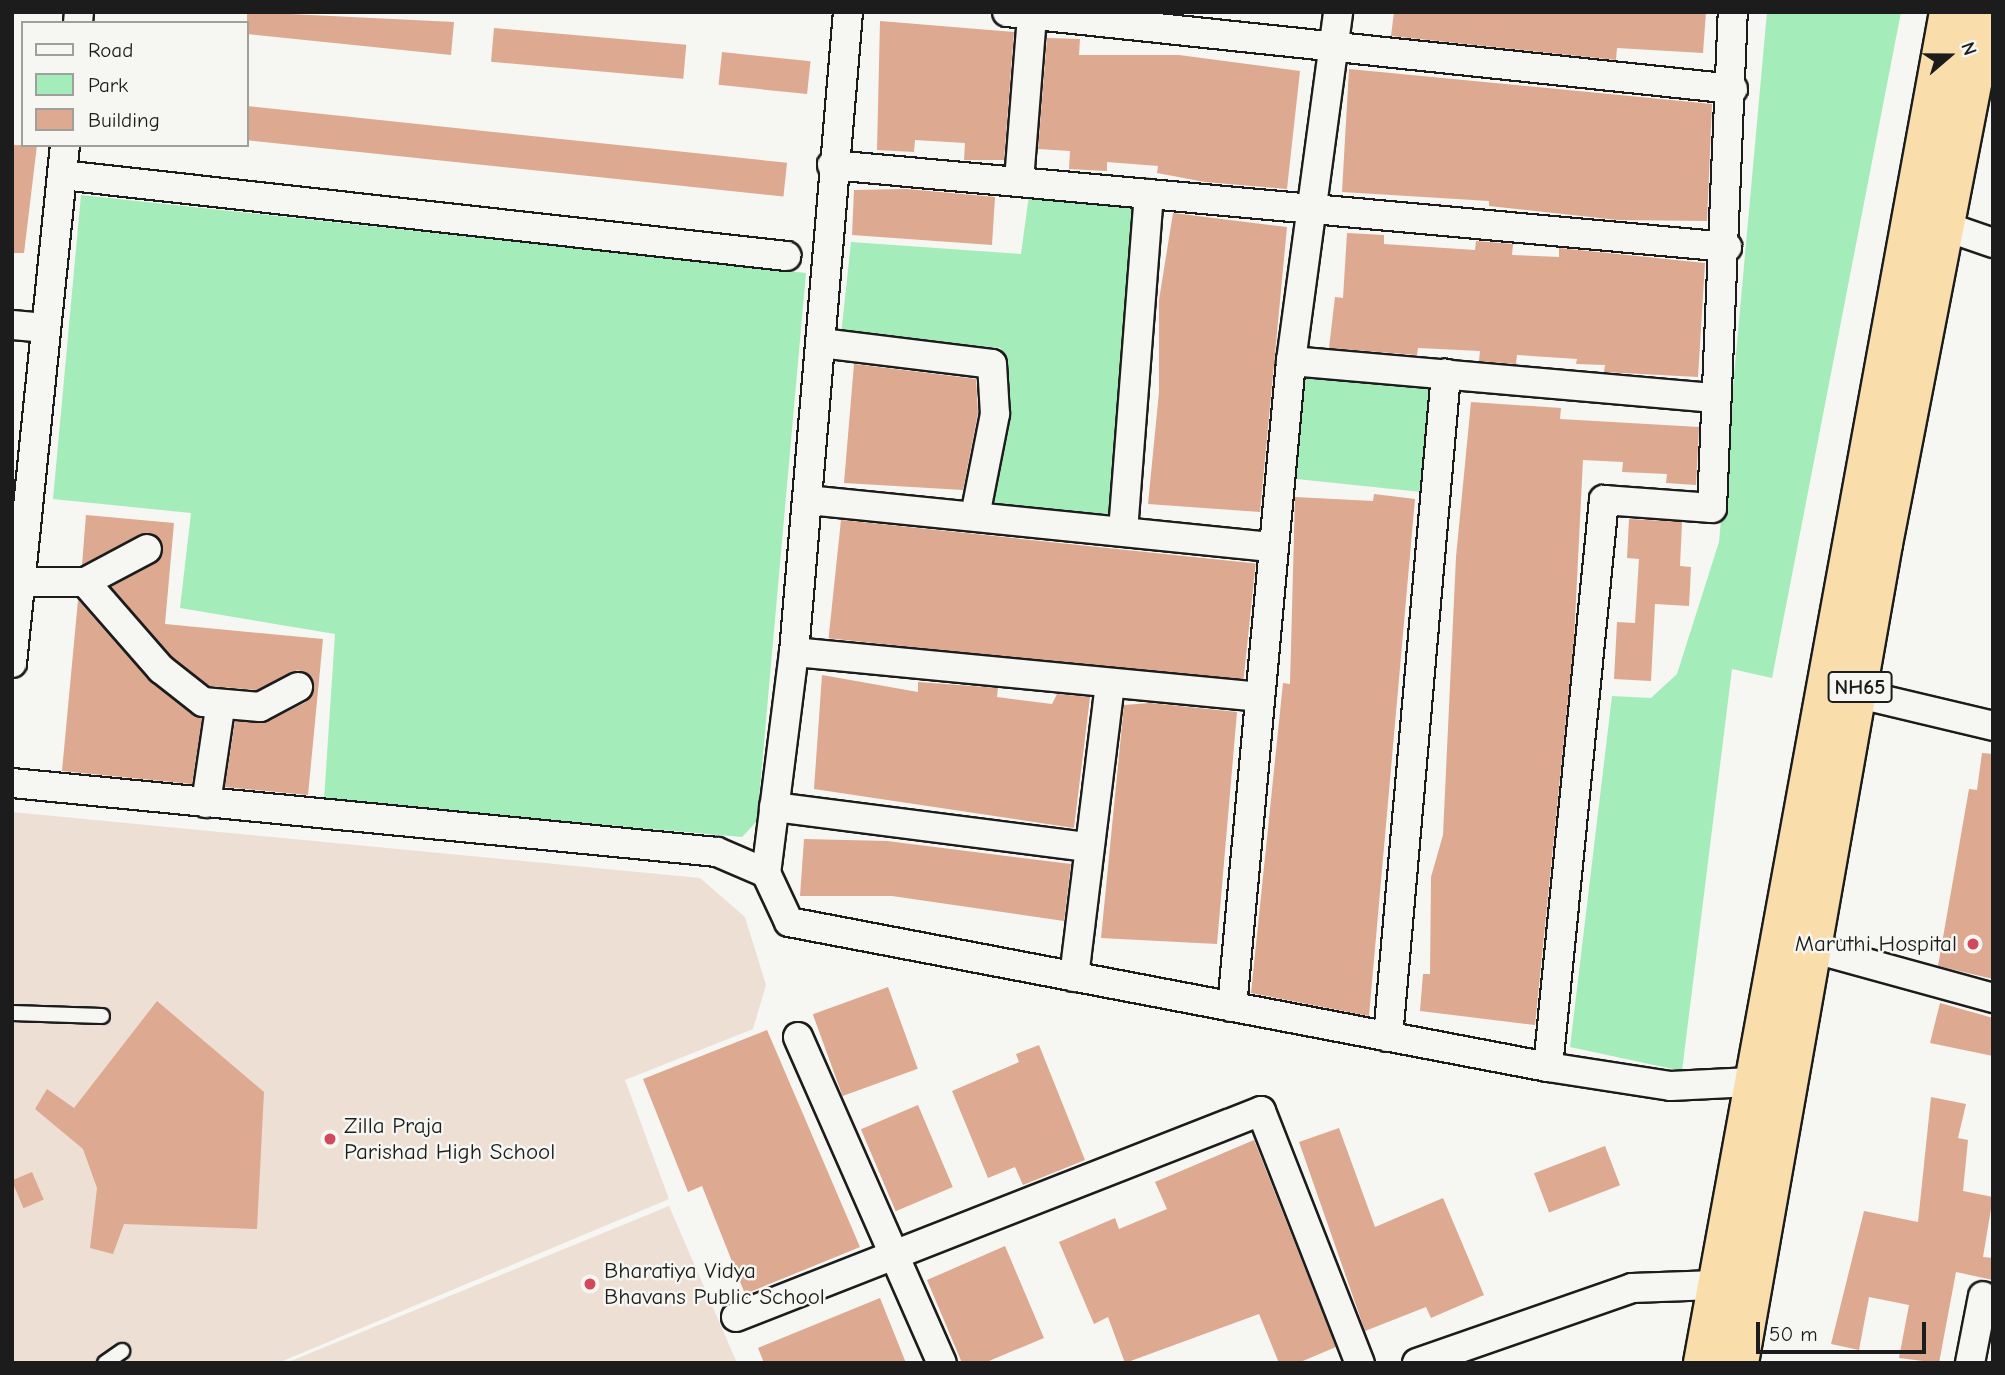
<!DOCTYPE html>
<html>
<head>
<meta charset="utf-8">
<style>
  body { margin:0 }
  #map { position:relative; width:2005px; height:1375px; overflow:hidden; background:#f6f6f2; font-family:"Comic Neue",sans-serif }
  div>[style] { position:absolute }
  .built>* { inset:0; background:#eedfd5 }
  .green>* { inset:0; background:#a4ecba; transform-origin:0 0 }
  .building>* { inset:0; background:#dda991; transform-origin:0 0 }
  .roads { filter:drop-shadow(2px 0 #1c1c1c) drop-shadow(-2px 0 #1c1c1c) drop-shadow(0 2px #1c1c1c) drop-shadow(0 -2px #1c1c1c) }
  .service>* { height:14px; margin:-7px; padding:0 7px; transform-origin:7px; border-radius:7px; background:#f6f6f2 }
  .minor>* { height:28px; margin:-14px; padding:0 14px; transform-origin:14px; border-radius:14px; background:#f6f6f2 }
  .trunk>* { height:38px; margin:-19px; padding:0 19px; transform-origin:19px; border-radius:19px; background:#f9deab }
  .dots>* { width:19px; height:19px; translate:-50% -50%; box-sizing:border-box; border:4px solid #f6f6f2; border-radius:50% }
  span { translate:-50% -50%; white-space:nowrap; text-align:center; line-height:1.15; -webkit-text-stroke:5px #f6f6f2; paint-order:stroke }
  .shield-label span { padding:2px 5px; background:#f6f6f2; border:2px solid; border-radius:5px; -webkit-text-stroke-width:0 }
  .shield-label { font-size:21px; color:#1c1c1c; font-weight:700 }
  .poi-label { font-size:23px; color:#1c1c1c }
  .right { translate:-100% -50%; text-align:right }
  .left { translate:0 -50%; text-align:left }
  .frame { position:absolute; inset:0; border:14px solid #1c1c1c; pointer-events:none }
  .legend { position:absolute; left:21px; top:21px; width:228px; height:126px; box-sizing:border-box; background:#f6f6f2; border:2px solid #9f9f9c; margin:0; padding:9px 12px; list-style:none; font-size:21px; color:#1c1c1c }
  .legend li { display:flex; align-items:center; gap:14px; height:35px }
  .legend b { width:35px; border:2px solid #9f9f9c }
  .north { position:absolute; left:1914px; top:21px; width:70px; height:70px; -webkit-text-stroke:5px #f6f6f2; paint-order:stroke; rotate:70deg; font-size:19px; font-weight:700; line-height:28px; text-align:center; color:#1c1c1c }
  .north::after { content:''; display:block; margin:auto; width:24px; height:32px; background:#1c1c1c; clip-path:polygon(50% 0,100% 100%,50% 72%,0 100%) }
  .scale { position:absolute; left:1756px; top:1322px; width:170px; height:32px; box-sizing:border-box; border:4px solid #1c1c1c; border-top:0; padding-left:9px; font-size:21px; line-height:24px; white-space:nowrap; color:#1c1c1c; -webkit-text-stroke:5px #f6f6f2; paint-order:stroke }
</style>
</head>
<body>
<div id="map">
  <div class="built">
    <div style="clip-path:polygon(12px 812px,700px 878px,745px 917px,766px 985px,753px 1029px,625px 1080px,669px 1199px,278px 1363px,12px 1363px)"></div>
    <div style="clip-path:polygon(669px 1206px,737px 1363px,286px 1363px)"></div>
  </div>
  <div class="green">
    <div style="clip-path:polygon(1767px 12px,1901px 12px,1772px 678px,1732px 669px,1682px 1071px,1570px 1047px,1612px 696px,1651px 698px,1677px 674px,1719px 542px)"></div>
    <div style="clip-path:polygon(81px 195px,806px 273px,757px 821px,742px 837px,324px 800px,335px 634px,180px 608px,191px 513px,53px 499px)"></div>
    <div style="clip-path:polygon(1029px 195px,1134px 204px,1109px 517px,985px 502px,1001px 348px,841px 335px,851px 242px,1021px 254px)"></div>
    <div style="left:1303px;top:371px;width:133px;height:108px;rotate:6deg"></div>
  </div>
  <div class="building">
    <div style="clip-path:polygon(247px 12px,454px 22px,451px 55px,247px 34px)"></div>
    <div style="clip-path:polygon(1394px 12px,1706px 12px,1703px 53px,1617px 48px,1616px 60px,1391px 36px)"></div>
    <div style="clip-path:polygon(880px 21px,1014px 32px,1004px 160px,964px 160px,965px 143px,915px 140px,914px 152px,877px 150px)"></div>
    <div style="left:494px;top:28px;width:193px;height:34px;rotate:5deg"></div>
    <div style="clip-path:polygon(1047px 38px,1080px 39px,1079px 55px,1179px 55px,1300px 71px,1287px 189px,1205px 182px,1157px 173px,1158px 166px,1107px 162px,1107px 171px,1069px 169px,1070px 151px,1038px 149px)"></div>
    <div style="left:722px;top:52px;width:89px;height:33px;rotate:6deg"></div>
    <div style="clip-path:polygon(1349px 69px,1712px 104px,1707px 221px,1618px 220px,1489px 206px,1489px 201px,1342px 192px)"></div>
    <div style="left:247px;top:106px;width:543px;height:34px;rotate:6deg"></div>
    <div style="clip-path:polygon(12px 145px,37px 145px,24px 253px,12px 253px)"></div>
    <div style="clip-path:polygon(907px 189px,995px 197px,992px 245px,852px 235px,854px 190px)"></div>
    <div style="clip-path:polygon(1173px 213px,1287px 227px,1260px 512px,1148px 504px,1159px 392px,1159px 300px)"></div>
    <div style="clip-path:polygon(1347px 233px,1384px 235px,1384px 244px,1475px 250px,1476px 241px,1513px 244px,1512px 255px,1559px 257px,1559px 248px,1705px 263px,1698px 377px,1604px 372px,1605px 365px,1576px 364px,1577px 359px,1517px 355px,1516px 364px,1479px 361px,1480px 351px,1418px 348px,1417px 355px,1329px 348px,1335px 297px,1343px 298px)"></div>
    <div style="clip-path:polygon(854px 364px,976px 379px,978px 413px,963px 490px,844px 483px)"></div>
    <div style="clip-path:polygon(1471px 402px,1561px 408px,1560px 419px,1699px 427px,1696px 485px,1666px 483px,1667px 474px,1622px 472px,1623px 462px,1583px 460px,1574px 639px,1535px 1025px,1420px 1011px,1423px 974px,1430px 974px,1431px 877px,1443px 835px,1456px 557px)"></div>
    <div style="clip-path:polygon(1374px 494px,1415px 499px,1369px 1016px,1251px 993px,1283px 683px,1290px 684px,1295px 497px,1373px 501px)"></div>
    <div style="clip-path:polygon(86px 515px,174px 523px,165px 624px,323px 639px,308px 795px,225px 787px,235px 721px,267px 722px,306px 702px,312px 679px,298px 670px,257px 690px,209px 686px,172px 657px,111px 587px,155px 563px,161px 541px,140px 534px,82px 565px)"></div>
    <div style="clip-path:polygon(1629px 519px,1682px 522px,1680px 566px,1691px 567px,1689px 606px,1655px 604px,1651px 681px,1614px 679px,1617px 622px,1635px 623px,1639px 559px,1627px 558px)"></div>
    <div style="left:841px;top:520px;width:417px;height:119px;rotate:6deg"></div>
    <div style="clip-path:polygon(78px 600px,149px 680px,202px 719px,192px 784px,62px 771px)"></div>
    <div style="clip-path:polygon(822px 675px,918px 692px,918px 682px,998px 688px,997px 697px,1052px 704px,1057px 694px,1090px 697px,1074px 828px,814px 789px)"></div>
    <div style="clip-path:polygon(1150px 703px,1237px 712px,1217px 944px,1101px 938px,1124px 705px)"></div>
    <div style="clip-path:polygon(1982px 753px,1993px 754px,1993px 979px,1938px 966px,1969px 789px,1977px 790px)"></div>
    <div style="clip-path:polygon(804px 839px,887px 841px,1071px 864px,1064px 921px,892px 896px,800px 896px)"></div>
    <div style="left:888px;top:987px;width:87px;height:80px;rotate:70deg"></div>
    <div style="clip-path:polygon(157px 1001px,264px 1092px,257px 1229px,124px 1224px,113px 1254px,90px 1248px,97px 1188px,83px 1149px,35px 1109px,47px 1089px,74px 1108px)"></div>
    <div style="clip-path:polygon(1940px 1003px,1993px 1018px,1993px 1056px,1930px 1043px)"></div>
    <div style="clip-path:polygon(767px 1030px,860px 1247px,745px 1294px,702px 1186px,688px 1192px,643px 1079px)"></div>
    <div style="clip-path:polygon(1039px 1045px,1085px 1160px,1023px 1185px,1015px 1167px,988px 1178px,952px 1091px,1019px 1062px,1016px 1054px)"></div>
    <div style="clip-path:polygon(1931px 1097px,1966px 1104px,1958px 1138px,1968px 1140px,1963px 1191px,1993px 1197px,1983px 1257px,1993px 1258px,1993px 1280px,1956px 1272px,1939px 1363px,1899px 1358px,1909px 1305px,1869px 1297px,1859px 1350px,1831px 1344px,1864px 1211px,1918px 1222px)"></div>
    <div style="left:918px;top:1105px;width:89px;height:62px;rotate:67deg"></div>
    <div style="clip-path:polygon(1339px 1128px,1375px 1227px,1443px 1198px,1484px 1295px,1431px 1318px,1426px 1307px,1365px 1331px,1299px 1142px)"></div>
    <div style="clip-path:polygon(1254px 1140px,1336px 1347px,1298px 1363px,1279px 1363px,1259px 1314px,1125px 1363px,1108px 1317px,1094px 1324px,1059px 1242px,1115px 1218px,1119px 1229px,1167px 1209px,1155px 1182px)"></div>
    <div style="left:1605px;top:1146px;width:42px;height:76px;rotate:69deg"></div>
    <div style="left:32px;top:1172px;width:30px;height:22px;rotate:67deg"></div>
    <div style="clip-path:polygon(1005px 1246px,1044px 1338px,984px 1363px,962px 1363px,927px 1280px)"></div>
    <div style="clip-path:polygon(880px 1298px,906px 1363px,764px 1363px,758px 1348px)"></div>
  </div>
  <div class="roads">
    <div class="service">
      <div style="left:12px;top:1013px;width:90px;rotate:1.9deg"></div>
      <div style="left:105px;top:1363px;width:21px;rotate:-35deg"></div>
    </div>
    <div class="minor">
      <div style="left:848px;top:12px;width:642px;rotate:94.82deg"></div>
      <div style="left:794px;top:652px;width:223px;rotate:97.2deg"></div>
      <div style="left:766px;top:873px;width:54px;rotate:64.9deg"></div>
      <div style="left:789px;top:922px;width:773px;rotate:10.82deg"></div>
      <div style="left:1548px;top:1067px;width:124px;rotate:8.8deg"></div>
      <div style="left:1671px;top:1086px;width:80px;rotate:-2.9deg"></div>
      <div style="left:1007px;top:12px;width:730px;rotate:6.05deg"></div>
      <div style="left:78px;top:23px;width:11px;rotate:-85deg"></div>
      <div style="left:832px;top:165px;width:899px;rotate:5.23deg"></div>
      <div style="left:62px;top:175px;width:729px;rotate:6.38deg"></div>
      <div style="left:1019px;top:181px;width:167px;rotate:-85.5deg"></div>
      <div style="left:1944px;top:226px;width:52px;rotate:19.1deg"></div>
      <div style="left:12px;top:325px;width:34px;rotate:5deg"></div>
      <div style="left:821px;top:343px;width:172px;rotate:7deg"></div>
      <div style="left:992px;top:364px;width:50px;rotate:86.6deg"></div>
      <div style="left:995px;top:414px;width:104px;rotate:101.1deg"></div>
      <div style="left:1291px;top:361px;width:426px;rotate:5deg"></div>
      <div style="left:808px;top:500px;width:468px;rotate:5.8deg"></div>
      <div style="left:1123px;top:531px;width:338px;rotate:-85.6deg"></div>
      <div style="left:21px;top:582px;width:64px"></div>
      <div style="left:85px;top:582px;width:116px;rotate:48.9deg"></div>
      <div style="left:161px;top:669px;width:53px;rotate:38.2deg"></div>
      <div style="left:203px;top:702px;width:57px;rotate:5deg"></div>
      <div style="left:260px;top:707px;width:43px;rotate:-27.8deg"></div>
      <div style="left:85px;top:582px;width:70px;rotate:-28deg"></div>
      <div style="left:794px;top:652px;width:468px;rotate:5.5deg"></div>
      <div style="left:12px;top:663px;width:521px;rotate:-84.16deg"></div>
      <div style="left:1859px;top:694px;width:138px;rotate:13.4deg"></div>
      <div style="left:12px;top:783px;width:708px;rotate:5.59deg"></div>
      <div style="left:717px;top:852px;width:53px;rotate:23.2deg"></div>
      <div style="left:206px;top:803px;width:96px;rotate:-81.6deg"></div>
      <div style="left:774px;top:807px;width:316px;rotate:7.3deg"></div>
      <div style="left:1815px;top:949px;width:185px;rotate:15.4deg"></div>
      <div style="left:1074px;top:977px;width:295px;rotate:-83deg"></div>
      <div style="left:1232px;top:1007px;width:649px;rotate:-84.78deg"></div>
      <div style="left:1291px;top:361px;width:352px;rotate:-82.3deg"></div>
      <div style="left:798px;top:1037px;width:356px;rotate:66.2deg"></div>
      <div style="left:1388px;top:1037px;width:666px;rotate:-85deg"></div>
      <div style="left:1548px;top:1067px;width:570px;rotate:-84.36deg"></div>
      <div style="left:1604px;top:500px;width:108px;rotate:4.2deg"></div>
      <div style="left:1712px;top:508px;width:496px;rotate:-87.6deg"></div>
      <div style="left:736px;top:1317px;width:564px;rotate:-21.42deg"></div>
      <div style="left:1261px;top:1111px;width:271px;rotate:68.6deg"></div>
      <div style="left:1417px;top:1363px;width:228px;rotate:-19.2deg"></div>
      <div style="left:1632px;top:1288px;width:84px;rotate:-2deg"></div>
      <div style="left:1970px;top:1363px;width:68px;rotate:-79deg"></div>
    </div>
    <div class="trunk">
      <div style="left:1703px;top:1363px;width:1373px;rotate:-79.68deg"></div>
      <div style="left:1739px;top:1363px;width:832px;rotate:-80.03deg"></div>
      <div style="left:1883px;top:544px;width:542px;rotate:-79.04deg"></div>
    </div>
  </div>
  <div class="dots">
    <div style="left:1973px;top:944px;background:#d1495b"></div>
    <div style="left:330px;top:1139px;background:#d1495b"></div>
    <div style="left:590px;top:1284px;background:#d1495b"></div>
  </div>
  <div class="shield-label">
    <span style="left:1860px;top:687px">NH65</span>
  </div>
  <div class="poi-label">
    <span class="right" style="left:1957px;top:944px">Maruthi Hospital</span>
    <span class="left" style="left:344px;top:1139px">Zilla Praja<br>Parishad High School</span>
    <span class="left" style="left:604px;top:1284px">Bharatiya Vidya<br>Bhavans Public School</span>
  </div>
  <div class="frame"></div>
  <ul class="legend">
  <li><b style="height:9px;background:#f6f6f2"></b>Road</li>
  <li><b style="height:19px;background:#a4ecba"></b>Park</li>
  <li><b style="height:19px;background:#dda991"></b>Building</li>
  </ul>
  <div class="north">N</div>
  <div class="scale">50 m</div>
</div>
</body>
</html>
